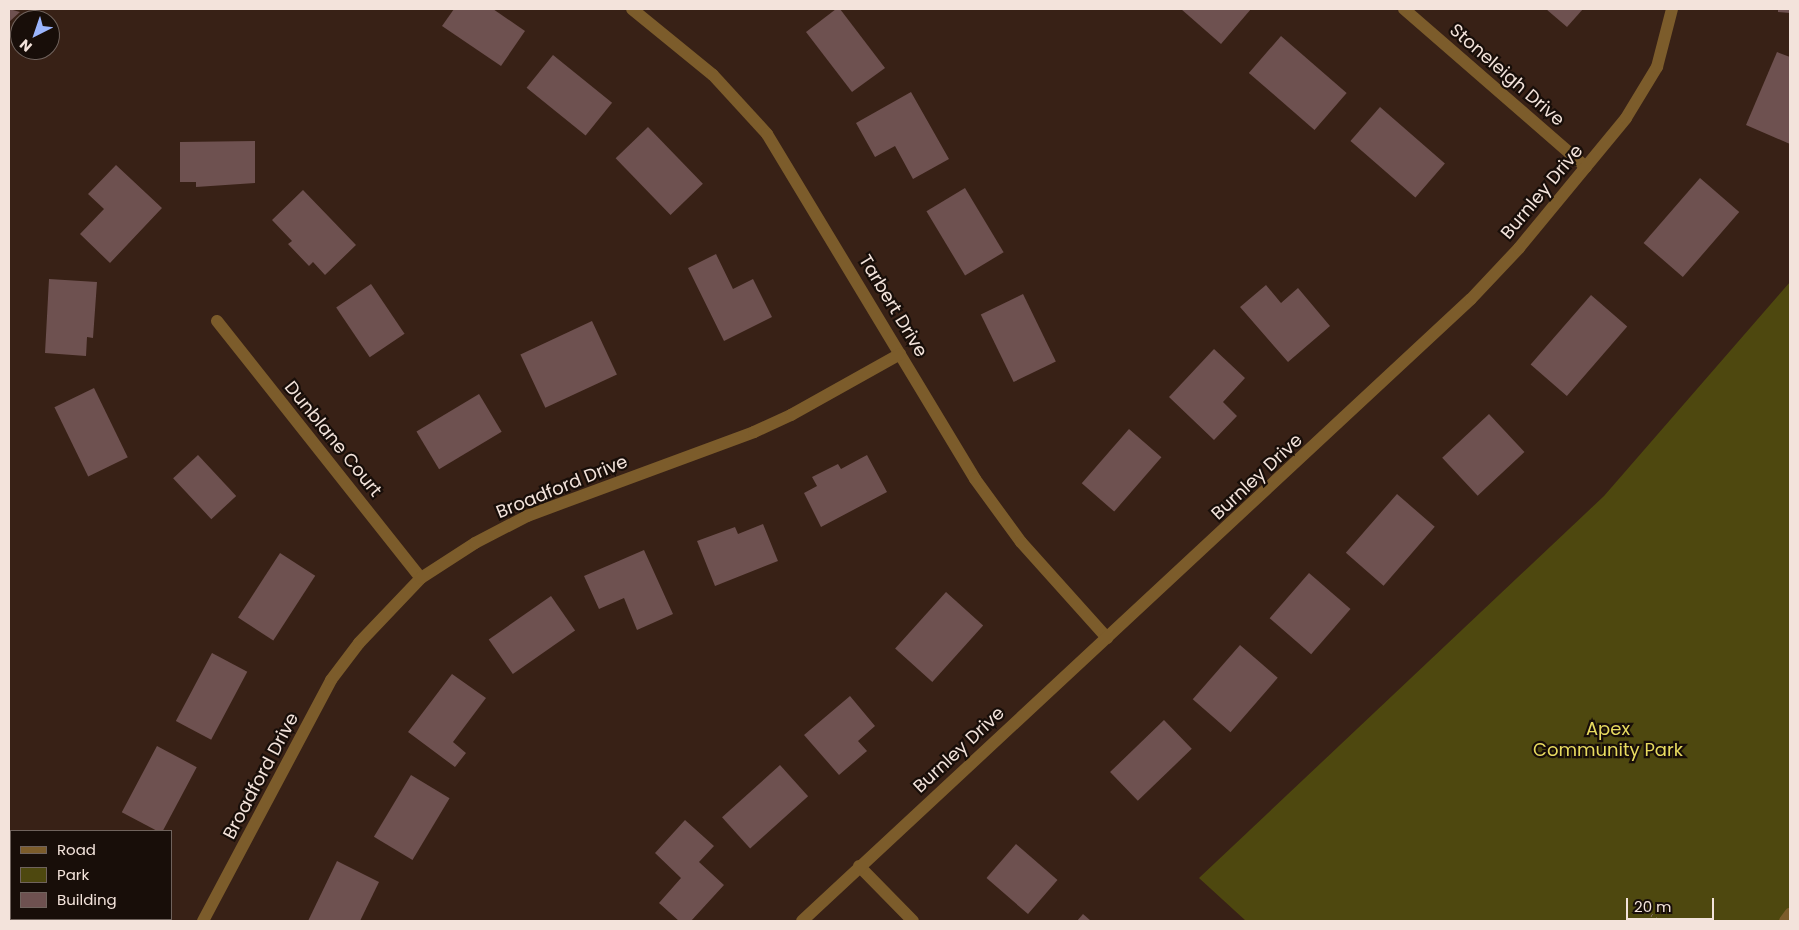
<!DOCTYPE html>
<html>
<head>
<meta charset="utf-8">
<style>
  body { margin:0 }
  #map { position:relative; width:1799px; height:930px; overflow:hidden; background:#382116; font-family:Poppins,sans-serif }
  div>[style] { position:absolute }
  .green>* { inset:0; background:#4e480f }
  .building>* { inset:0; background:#6e5150; transform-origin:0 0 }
  .path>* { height:3px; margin-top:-1.5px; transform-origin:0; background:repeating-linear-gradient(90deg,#7d685e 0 1px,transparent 0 5px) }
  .service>* { height:12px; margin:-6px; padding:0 6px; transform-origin:6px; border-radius:6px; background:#7c5c2b }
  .minor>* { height:12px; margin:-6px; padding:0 6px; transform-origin:6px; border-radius:6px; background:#7c5c2b }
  span { translate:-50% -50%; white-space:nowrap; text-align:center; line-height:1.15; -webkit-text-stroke:4.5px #180e09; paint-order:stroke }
  .street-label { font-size:18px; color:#f3e3db }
  .park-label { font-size:18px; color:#e8db60 }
  .frame { position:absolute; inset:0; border:10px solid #f3e3db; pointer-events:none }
  .legend { position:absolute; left:10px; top:830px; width:162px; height:90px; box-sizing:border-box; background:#180e09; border:1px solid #70635d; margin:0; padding:6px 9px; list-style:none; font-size:15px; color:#f3e3db }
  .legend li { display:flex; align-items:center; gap:10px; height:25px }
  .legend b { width:25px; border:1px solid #70635d }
  .north { position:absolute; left:10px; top:10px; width:50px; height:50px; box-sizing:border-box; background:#180e09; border:1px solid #70635d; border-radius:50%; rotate:221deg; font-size:14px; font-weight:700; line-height:20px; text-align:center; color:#f3e3db }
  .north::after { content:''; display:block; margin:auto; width:18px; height:22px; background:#9bb5fd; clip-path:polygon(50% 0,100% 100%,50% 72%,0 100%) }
  .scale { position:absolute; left:1626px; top:898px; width:88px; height:22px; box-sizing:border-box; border:2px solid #f3e3db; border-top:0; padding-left:6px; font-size:15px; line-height:18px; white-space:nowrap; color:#f3e3db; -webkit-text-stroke:4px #180e09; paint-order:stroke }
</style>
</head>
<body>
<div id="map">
  <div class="green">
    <div style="clip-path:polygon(1790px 282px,1790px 921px,1246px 921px,1199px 878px,1604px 496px)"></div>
  </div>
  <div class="building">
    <div style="clip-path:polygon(9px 9px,20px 12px,9px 22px)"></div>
    <div style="clip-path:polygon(454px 9px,493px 9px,525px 31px,501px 66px,442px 26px)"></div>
    <div style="clip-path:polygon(836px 9px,840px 9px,885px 68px,852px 92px,806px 32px)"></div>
    <div style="clip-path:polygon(1181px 9px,1251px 9px,1221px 44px)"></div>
    <div style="clip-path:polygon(1546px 9px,1583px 9px,1567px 27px)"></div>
    <div style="clip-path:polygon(1778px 9px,1790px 9px,1790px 13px,1778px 12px)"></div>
    <div style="left:1281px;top:36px;width:87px;height:49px;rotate:41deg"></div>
    <div style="clip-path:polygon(1777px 52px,1790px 57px,1790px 144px,1746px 125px)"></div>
    <div style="left:553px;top:55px;width:76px;height:42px;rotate:39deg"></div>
    <div style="clip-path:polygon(911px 92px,949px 159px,913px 179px,895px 146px,875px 157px,856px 123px)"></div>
    <div style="left:1380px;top:107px;width:86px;height:45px;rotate:41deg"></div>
    <div style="left:648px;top:127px;width:79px;height:45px;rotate:46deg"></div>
    <div style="clip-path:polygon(255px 141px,255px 183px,196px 187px,196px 182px,180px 182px,180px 142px)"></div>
    <div style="clip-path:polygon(116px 165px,162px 208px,110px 263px,80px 234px,104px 209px,88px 194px)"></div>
    <div style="left:1700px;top:178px;width:52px;height:86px;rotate:41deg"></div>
    <div style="left:965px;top:188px;width:75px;height:45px;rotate:59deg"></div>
    <div style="clip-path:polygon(303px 190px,356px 245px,325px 275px,313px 262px,309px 266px,288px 244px,292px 241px,272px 220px)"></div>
    <div style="clip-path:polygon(716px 254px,733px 289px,753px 279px,772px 317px,724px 341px,688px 268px)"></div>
    <div style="clip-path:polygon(49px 279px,97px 282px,93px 338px,87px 337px,86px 356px,45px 353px)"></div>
    <div style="left:371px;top:284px;width:60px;height:42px;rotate:56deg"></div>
    <div style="clip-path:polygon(1266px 285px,1281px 303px,1298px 288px,1330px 326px,1288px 362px,1240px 307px)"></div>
    <div style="left:1023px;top:294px;width:75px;height:47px;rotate:64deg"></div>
    <div style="left:1591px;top:295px;width:48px;height:92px;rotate:41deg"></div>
    <div style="left:592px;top:321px;width:59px;height:79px;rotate:65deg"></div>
    <div style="clip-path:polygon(1214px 349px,1245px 378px,1223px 402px,1237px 416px,1214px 440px,1169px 397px)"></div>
    <div style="left:94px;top:388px;width:77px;height:44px;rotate:64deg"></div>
    <div style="left:479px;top:394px;width:44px;height:73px;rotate:59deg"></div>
    <div style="left:1489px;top:414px;width:52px;height:64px;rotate:47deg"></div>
    <div style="left:1129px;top:429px;width:43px;height:72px;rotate:41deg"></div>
    <div style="left:198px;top:455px;width:56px;height:34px;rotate:47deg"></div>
    <div style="clip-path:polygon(867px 455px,887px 492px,821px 527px,804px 493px,817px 486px,812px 477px,838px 464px,841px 469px)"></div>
    <div style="left:1397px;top:494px;width:50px;height:78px;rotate:41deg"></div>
    <div style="clip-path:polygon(763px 524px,778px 561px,715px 586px,697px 541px,735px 527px,738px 534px)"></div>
    <div style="clip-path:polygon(644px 550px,673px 614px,637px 630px,624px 598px,599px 609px,584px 576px)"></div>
    <div style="left:280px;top:553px;width:42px;height:77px;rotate:33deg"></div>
    <div style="left:1309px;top:573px;width:55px;height:60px;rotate:41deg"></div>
    <div style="left:946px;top:592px;width:50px;height:76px;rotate:42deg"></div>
    <div style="left:551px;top:596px;width:42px;height:76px;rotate:55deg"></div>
    <div style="left:1240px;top:645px;width:50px;height:72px;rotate:41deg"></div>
    <div style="left:212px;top:653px;width:40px;height:77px;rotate:28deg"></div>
    <div style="clip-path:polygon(452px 674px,486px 698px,453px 742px,466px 753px,455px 767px,408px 732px)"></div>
    <div style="clip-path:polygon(850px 696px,875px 726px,858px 741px,867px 751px,839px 775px,804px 735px)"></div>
    <div style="left:1164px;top:720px;width:40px;height:75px;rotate:46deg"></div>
    <div style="left:157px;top:746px;width:45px;height:75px;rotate:28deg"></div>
    <div style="left:780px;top:765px;width:42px;height:78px;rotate:48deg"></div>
    <div style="left:411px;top:775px;width:45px;height:72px;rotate:31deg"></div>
    <div style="clip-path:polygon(685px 820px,714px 846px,699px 862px,724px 885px,691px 921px,679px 921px,659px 903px,681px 878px,655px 853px)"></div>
    <div style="left:1016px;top:844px;width:55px;height:45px;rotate:41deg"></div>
    <div style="clip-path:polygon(337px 861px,379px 882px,360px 921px,308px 921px)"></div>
    <div style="clip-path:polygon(1083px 914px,1091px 921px,1077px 921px)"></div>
    <div style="clip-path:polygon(80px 919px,119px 919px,118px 921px)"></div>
  </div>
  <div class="path">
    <div style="left:1644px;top:908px;width:20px;rotate:41deg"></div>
  </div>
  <div class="service">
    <div style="left:1785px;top:921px;width:9px;rotate:-54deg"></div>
  </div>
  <div class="minor">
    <div style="left:632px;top:9px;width:104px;rotate:39.2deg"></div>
    <div style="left:713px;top:75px;width:80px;rotate:47.5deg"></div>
    <div style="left:767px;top:134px;width:403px;rotate:58.9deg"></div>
    <div style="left:975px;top:479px;width:78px;rotate:53.9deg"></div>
    <div style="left:1021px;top:542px;width:129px;rotate:48.1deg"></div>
    <div style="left:1404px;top:9px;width:241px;rotate:41deg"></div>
    <div style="left:217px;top:321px;width:328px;rotate:51.6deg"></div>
    <div style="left:859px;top:866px;width:77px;rotate:45.5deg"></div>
    <div style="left:203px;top:921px;width:273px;rotate:-62deg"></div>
    <div style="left:331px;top:680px;width:46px;rotate:-52.9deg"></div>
    <div style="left:359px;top:643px;width:90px;rotate:-46.4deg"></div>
    <div style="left:421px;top:578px;width:64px;rotate:-32.9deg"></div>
    <div style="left:475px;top:543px;width:59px;rotate:-27.4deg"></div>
    <div style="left:527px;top:516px;width:242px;rotate:-20.3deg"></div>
    <div style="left:754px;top:432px;width:41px;rotate:-24.7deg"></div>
    <div style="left:791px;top:415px;width:125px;rotate:-29.2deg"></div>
    <div style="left:802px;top:921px;width:913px;rotate:-42.92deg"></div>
    <div style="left:1471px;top:299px;width:70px;rotate:-46.7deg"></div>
    <div style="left:1519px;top:248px;width:168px;rotate:-50.5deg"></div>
    <div style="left:1626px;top:118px;width:60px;rotate:-58.7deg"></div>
    <div style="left:1657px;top:67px;width:60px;rotate:-75.5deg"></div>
  </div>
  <div class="street-label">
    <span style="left:1507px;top:75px;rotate:41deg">Stoneleigh Drive</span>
    <span style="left:1542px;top:192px;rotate:-50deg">Burnley Drive</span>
    <span style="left:893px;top:306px;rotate:59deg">Tarbert Drive</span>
    <span style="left:333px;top:439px;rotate:51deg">Dunblane Court</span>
    <span style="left:1257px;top:477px;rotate:-43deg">Burnley Drive</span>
    <span style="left:562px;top:487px;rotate:-22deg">Broadford Drive</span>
    <span style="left:959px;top:750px;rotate:-43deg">Burnley Drive</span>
    <span style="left:261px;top:776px;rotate:-62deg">Broadford Drive</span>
  </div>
  <div class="park-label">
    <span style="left:1608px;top:740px">Apex<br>Community Park</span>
  </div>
  <div class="frame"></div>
  <ul class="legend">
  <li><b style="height:6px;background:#7c5c2b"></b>Road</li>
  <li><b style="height:14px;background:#4e480f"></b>Park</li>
  <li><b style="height:14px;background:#6e5150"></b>Building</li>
  </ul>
  <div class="north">N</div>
  <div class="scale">20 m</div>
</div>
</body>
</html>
